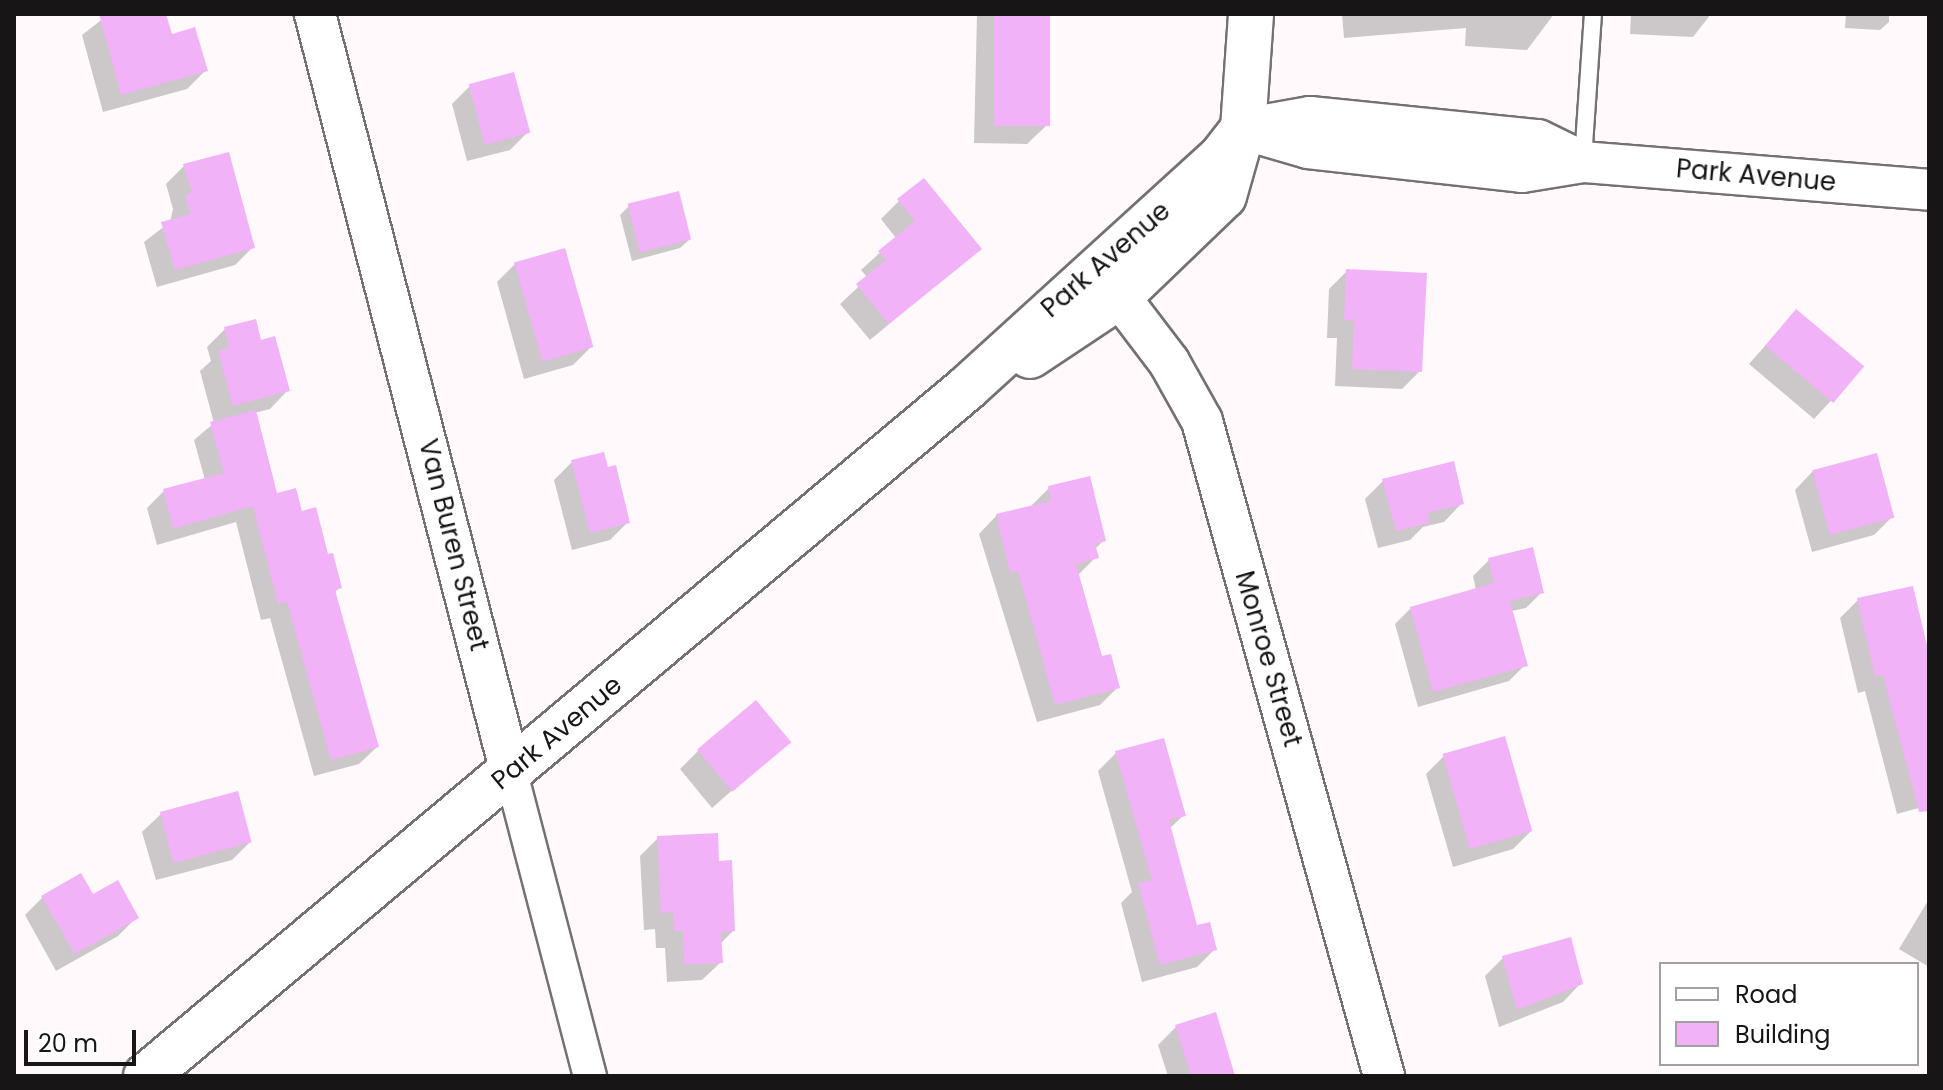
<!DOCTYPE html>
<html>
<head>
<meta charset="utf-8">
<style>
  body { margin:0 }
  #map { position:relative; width:1943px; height:1090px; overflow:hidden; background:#fff9fb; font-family:Poppins,sans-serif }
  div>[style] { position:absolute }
  .shadow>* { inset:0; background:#0003 }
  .building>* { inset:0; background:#f1b2f7; transform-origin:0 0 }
  .roads { filter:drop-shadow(2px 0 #767072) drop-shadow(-2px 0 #767072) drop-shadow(0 2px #767072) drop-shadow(0 -2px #767072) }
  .service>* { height:16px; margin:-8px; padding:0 8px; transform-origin:8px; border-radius:8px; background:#fff }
  .minor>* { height:32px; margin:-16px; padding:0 16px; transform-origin:16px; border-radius:16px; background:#fff }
  .tertiary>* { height:40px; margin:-20px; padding:0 20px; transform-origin:20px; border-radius:20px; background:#fff }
  .primary>* { height:44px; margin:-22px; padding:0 22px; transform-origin:22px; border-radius:22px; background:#fff }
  span { translate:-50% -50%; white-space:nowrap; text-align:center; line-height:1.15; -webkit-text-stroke:8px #fff; paint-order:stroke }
  .street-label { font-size:26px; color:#171515 }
  .frame { position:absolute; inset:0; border:16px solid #171515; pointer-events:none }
  .legend { position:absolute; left:1659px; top:962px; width:260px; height:104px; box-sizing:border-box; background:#fff; border:2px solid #a2a1a1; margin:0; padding:10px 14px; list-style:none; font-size:24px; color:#171515 }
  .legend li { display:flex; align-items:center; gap:16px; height:40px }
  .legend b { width:40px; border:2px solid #a2a1a1 }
  .scale { position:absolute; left:24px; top:1030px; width:112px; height:36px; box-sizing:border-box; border:4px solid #171515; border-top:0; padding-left:10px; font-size:24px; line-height:28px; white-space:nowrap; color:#171515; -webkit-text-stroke:6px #fff; paint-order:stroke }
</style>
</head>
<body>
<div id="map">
  <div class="shadow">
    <div style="clip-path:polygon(109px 14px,164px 14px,170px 36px,205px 71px,187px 89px,103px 112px,82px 35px)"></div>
    <div style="clip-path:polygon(977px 14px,1048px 14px,1046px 126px,1027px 144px,974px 143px)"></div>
    <div style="clip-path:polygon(1342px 14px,1554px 14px,1527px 50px,1465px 46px,1466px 28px,1344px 38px)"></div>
    <div style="clip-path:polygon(1631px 14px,1711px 14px,1693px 37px,1630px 34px)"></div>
    <div style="clip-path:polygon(1846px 14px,1889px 14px,1889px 22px,1880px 30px,1845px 28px)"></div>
    <div style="clip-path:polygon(470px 86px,528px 132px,510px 150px,467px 161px,452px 104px)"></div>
    <div style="clip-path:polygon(184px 166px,253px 247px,235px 265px,157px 287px,144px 242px,170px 222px,173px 209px,166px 184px)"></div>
    <div style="clip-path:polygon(899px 201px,979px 249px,870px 340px,840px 304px,868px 278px,861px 270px,896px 238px,881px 219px)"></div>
    <div style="clip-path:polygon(629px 206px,689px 240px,680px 248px,632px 261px,620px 215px)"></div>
    <div style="clip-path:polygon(515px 264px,591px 347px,573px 365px,524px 379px,497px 282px)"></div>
    <div style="clip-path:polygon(1347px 271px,1420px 371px,1402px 389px,1335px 386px,1337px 338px,1327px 338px,1329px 289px)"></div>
    <div style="clip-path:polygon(225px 329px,260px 342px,288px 390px,270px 409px,254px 413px,276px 495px,300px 513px,340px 587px,334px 593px,377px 747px,359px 764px,314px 776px,270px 618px,261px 620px,236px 522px,157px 545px,147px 508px,164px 491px,205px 480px,194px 440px,214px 423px,200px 371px,211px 361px,207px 347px)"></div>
    <div style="clip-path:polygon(1779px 330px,1862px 367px,1814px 419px,1749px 364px)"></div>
    <div style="clip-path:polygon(572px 462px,628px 522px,610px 540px,572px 550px,554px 480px)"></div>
    <div style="clip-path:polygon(1813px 471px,1892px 517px,1874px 535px,1812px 552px,1795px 490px)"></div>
    <div style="clip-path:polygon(1383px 481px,1462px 503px,1444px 522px,1423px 527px,1410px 540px,1378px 548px,1365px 499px)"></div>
    <div style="clip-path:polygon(1049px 488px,1104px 540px,1094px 550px,1096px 557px,1077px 576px,1100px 659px,1118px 687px,1100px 705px,1037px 722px,979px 534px,997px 515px,1031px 506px)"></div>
    <div style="clip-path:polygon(1489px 560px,1542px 592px,1526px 608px,1511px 611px,1525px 665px,1509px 681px,1418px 707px,1395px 624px,1411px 608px,1476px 590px,1473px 576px)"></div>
    <div style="clip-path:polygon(1858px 600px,1929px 657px,1929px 805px,1897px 814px,1865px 691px,1858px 693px,1840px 618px)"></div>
    <div style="clip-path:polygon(788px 741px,712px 808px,680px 769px,698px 751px)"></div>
    <div style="clip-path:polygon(1116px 753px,1184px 815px,1169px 829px,1196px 927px,1215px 949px,1197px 967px,1142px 982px,1121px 903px,1132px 892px,1098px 771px)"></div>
    <div style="clip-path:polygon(1444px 756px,1531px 831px,1513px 849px,1453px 867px,1426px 774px)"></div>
    <div style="clip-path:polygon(161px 814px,250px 842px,232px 860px,156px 880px,142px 832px)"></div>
    <div style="clip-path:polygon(658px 838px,717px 863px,733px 931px,720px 944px,721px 962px,702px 980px,667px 982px,665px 948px,656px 948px,655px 929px,644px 930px,640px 856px)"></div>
    <div style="clip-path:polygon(43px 897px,93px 897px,136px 918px,118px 936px,56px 971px,25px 915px)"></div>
    <div style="clip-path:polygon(1929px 899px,1929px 967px,1899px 949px)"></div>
    <div style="clip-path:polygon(1503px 958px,1581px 983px,1563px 1002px,1499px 1027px,1485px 976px)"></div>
    <div style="clip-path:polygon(1176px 1027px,1233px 1076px,1168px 1076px,1158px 1045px)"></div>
  </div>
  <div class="building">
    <div style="clip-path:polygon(99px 14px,166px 14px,172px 34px,195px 27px,208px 71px,121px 95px)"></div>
    <div style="left:994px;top:14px;width:56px;height:112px"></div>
    <div style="left:514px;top:72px;width:63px;height:47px;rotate:75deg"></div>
    <div style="clip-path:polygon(229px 152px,255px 248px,175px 270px,161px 222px,190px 214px,185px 195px,192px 192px,183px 164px)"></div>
    <div style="clip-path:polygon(924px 178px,982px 249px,889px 324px,856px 284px,886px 260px,878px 251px,915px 221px,897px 199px)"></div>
    <div style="left:679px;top:191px;width:50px;height:53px;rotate:76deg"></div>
    <div style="left:565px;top:248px;width:103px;height:53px;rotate:74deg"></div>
    <div style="clip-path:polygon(1346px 269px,1427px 273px,1422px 372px,1352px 369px,1354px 321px,1344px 320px)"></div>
    <div style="left:1796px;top:309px;width:89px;height:48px;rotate:40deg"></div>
    <div style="clip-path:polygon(256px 319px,261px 340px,275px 336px,290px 391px,233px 406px,218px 351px,229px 348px,224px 327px)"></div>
    <div style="clip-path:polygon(256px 410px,277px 493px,296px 488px,302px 511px,316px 507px,328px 554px,333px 553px,342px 588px,335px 590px,379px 747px,331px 760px,287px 602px,278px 604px,253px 506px,173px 529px,163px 489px,224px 473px,210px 422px)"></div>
    <div style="clip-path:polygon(604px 452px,608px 467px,616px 465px,630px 523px,590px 533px,571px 460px)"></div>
    <div style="left:1877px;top:453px;width:67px;height:67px;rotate:75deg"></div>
    <div style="clip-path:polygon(1454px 461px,1464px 504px,1428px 513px,1430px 523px,1396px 531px,1382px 479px)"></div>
    <div style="clip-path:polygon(1090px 476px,1106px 541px,1095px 544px,1099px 558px,1076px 564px,1102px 656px,1111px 654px,1120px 688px,1055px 705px,1018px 571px,1010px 573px,996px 514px,1051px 501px,1048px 486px)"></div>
    <div style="clip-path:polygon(1533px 547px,1544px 593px,1510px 601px,1528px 666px,1433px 692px,1410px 607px,1494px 583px,1488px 558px)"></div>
    <div style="clip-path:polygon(1913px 586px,1929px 654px,1929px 811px,1919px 812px,1883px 675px,1875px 676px,1857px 598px)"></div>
    <div style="left:756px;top:700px;width:55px;height:77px;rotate:50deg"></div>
    <div style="left:1505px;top:736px;width:99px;height:65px;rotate:74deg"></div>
    <div style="clip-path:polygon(1164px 738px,1186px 816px,1169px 820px,1197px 925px,1210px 922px,1217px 950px,1160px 965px,1138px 883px,1152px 880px,1115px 751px)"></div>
    <div style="left:238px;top:791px;width:53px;height:81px;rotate:75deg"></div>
    <div style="clip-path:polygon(718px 833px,719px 861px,732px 860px,735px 931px,721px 932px,723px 963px,684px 965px,683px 931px,674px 931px,673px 912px,661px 913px,657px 836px)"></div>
    <div style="clip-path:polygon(81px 873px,93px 894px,118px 880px,139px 918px,75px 954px,41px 896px)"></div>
    <div style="clip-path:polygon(1571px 937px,1583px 984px,1517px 1010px,1502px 956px)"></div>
    <div style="clip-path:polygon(1216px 1012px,1235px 1076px,1191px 1076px,1175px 1025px)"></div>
  </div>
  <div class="roads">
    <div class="service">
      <div style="left:1583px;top:160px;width:146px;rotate:-86.1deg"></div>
    </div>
    <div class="minor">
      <div style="left:511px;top:773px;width:313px;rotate:75.4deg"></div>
    </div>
    <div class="tertiary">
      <div style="left:315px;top:14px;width:784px;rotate:75.52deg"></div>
      <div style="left:1254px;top:127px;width:57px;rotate:-10.1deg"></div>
      <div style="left:1310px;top:117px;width:229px;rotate:5.8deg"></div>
      <div style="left:1538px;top:140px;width:50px;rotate:26.1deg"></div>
      <div style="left:1243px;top:129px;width:68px;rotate:16.3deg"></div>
      <div style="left:1308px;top:148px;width:215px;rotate:6.4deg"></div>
      <div style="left:1522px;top:172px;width:62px;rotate:-9.3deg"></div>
      <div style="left:1583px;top:162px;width:347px;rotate:4.6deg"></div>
      <div style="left:1099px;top:270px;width:116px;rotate:52.7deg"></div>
      <div style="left:1169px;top:362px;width:68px;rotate:60.8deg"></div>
      <div style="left:1202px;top:421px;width:680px;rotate:74.47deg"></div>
    </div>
    <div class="primary">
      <div style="left:1030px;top:356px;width:108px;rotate:-33.7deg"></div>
      <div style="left:1120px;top:296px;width:144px;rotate:-43.9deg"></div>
      <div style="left:1224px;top:196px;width:70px;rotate:-74.2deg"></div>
      <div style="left:1243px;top:129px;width:115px;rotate:-86deg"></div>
      <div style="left:146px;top:1076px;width:1071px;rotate:-39.96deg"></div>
      <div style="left:967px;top:388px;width:343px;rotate:-42.3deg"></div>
      <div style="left:1221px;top:157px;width:36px;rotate:-52deg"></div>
    </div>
  </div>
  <div class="street-label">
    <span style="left:1756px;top:176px;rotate:5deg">Park Avenue</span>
    <span style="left:1106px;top:260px;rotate:-41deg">Park Avenue</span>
    <span style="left:453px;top:545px;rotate:76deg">Van Buren Street</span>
    <span style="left:1268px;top:659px;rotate:74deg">Monroe Street</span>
    <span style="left:557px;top:733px;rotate:-40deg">Park Avenue</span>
  </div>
  <div class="frame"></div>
  <ul class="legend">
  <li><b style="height:10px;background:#fff"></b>Road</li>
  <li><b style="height:22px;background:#f1b2f7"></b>Building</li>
  </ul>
  <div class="scale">20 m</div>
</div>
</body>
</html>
